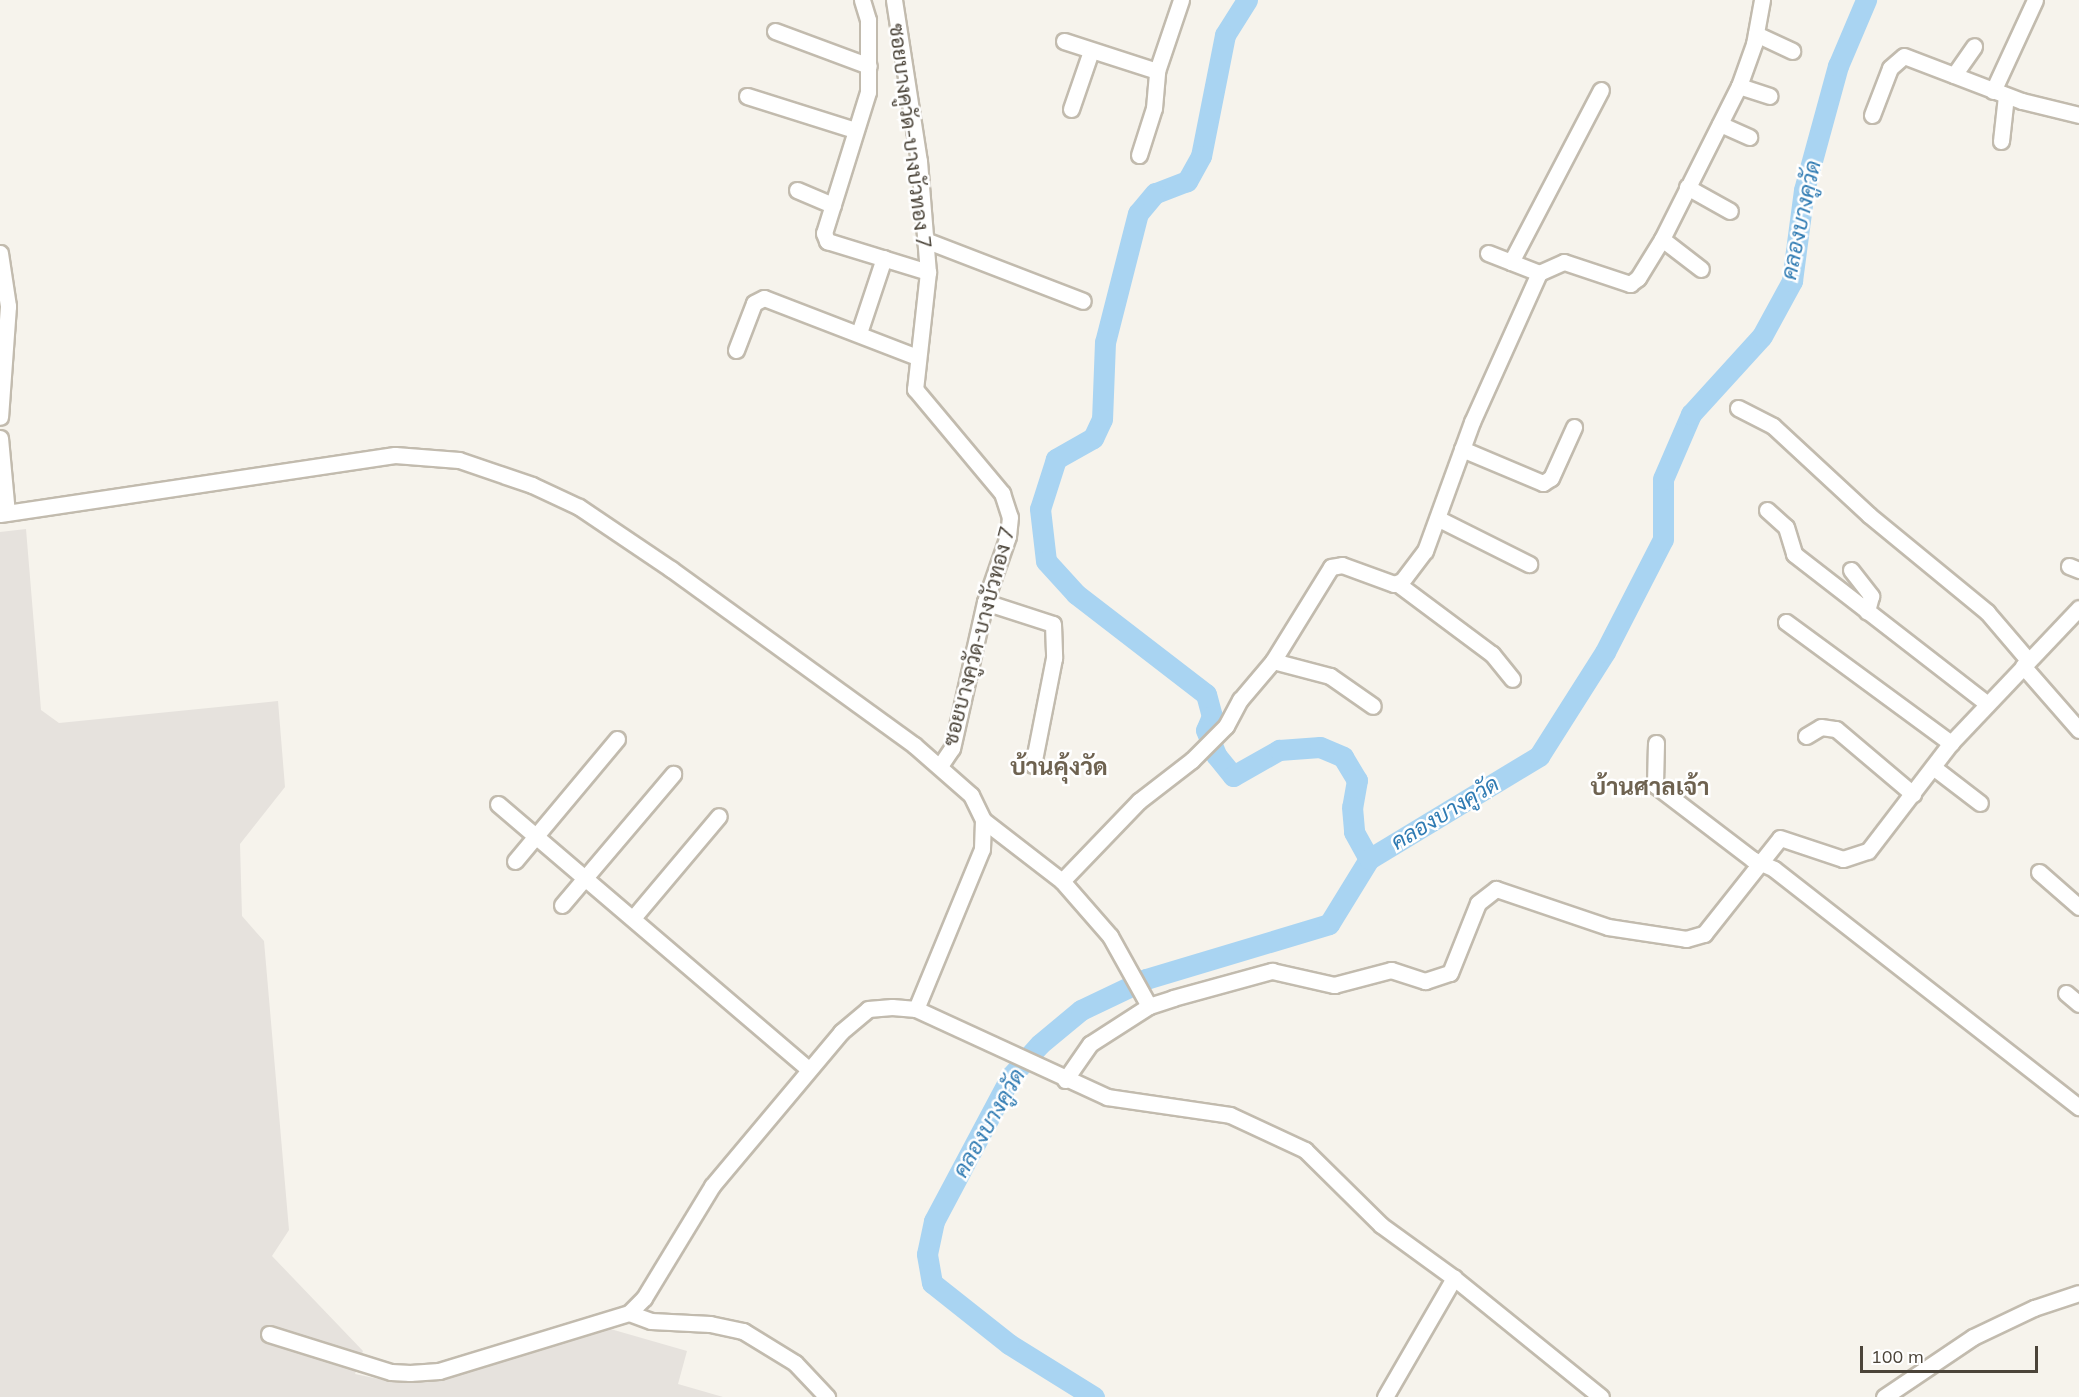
<!DOCTYPE html>
<html>
<head>
<meta charset="utf-8">
<style>
  body { margin:0 }
  #map { position:relative; width:2079px; height:1397px; overflow:hidden; background:#f6f3ec; font-family:Mulish,Sarabun,sans-serif }
  div>[style] { position:absolute }
  .industrial>* { inset:0; background:#e6e2dd }
  .river>* { height:21px; margin:-10.5px; padding:0 10.5px; transform-origin:10.5px; border-radius:10.5px; background:#a9d4f2 }
  .roads { filter:drop-shadow(2px 0 #c2bbae) drop-shadow(-2px 0 #c2bbae) drop-shadow(0 2px #c2bbae) drop-shadow(0 -2px #c2bbae) }
  .minor>* { height:15px; margin:-7.5px; padding:0 7.5px; transform-origin:7.5px; border-radius:7.5px; background:#fff }
  span { translate:-50% -50%; white-space:nowrap; text-align:center; line-height:1.15; -webkit-text-stroke:5px #fff; paint-order:stroke }
  .street-label { font-size:21px; color:#4b4439 }
  .water-label { font-size:22px; color:#2e7ab2; font-style:italic }
  .quarter-label { font-size:24px; color:#6e6250; font-weight:700 }
  .scale { position:absolute; left:1860px; top:1346px; width:178px; height:27px; box-sizing:border-box; border:3px solid #4b4439; border-top:0; padding-left:8px; font-size:18px; line-height:21px; white-space:nowrap; color:#4b4439; -webkit-text-stroke:4px #fff; paint-order:stroke }
</style>
</head>
<body>
<div id="map">
  <div class="industrial">
    <div style="clip-path:polygon(26px 529px,41px 710px,59px 723px,278px 701px,285px 787px,240px 844px,242px 916px,264px 941px,289px 1230px,272px 1256px,363px 1351px,355px 1374px,393px 1382px,455px 1376px,607px 1328px,687px 1351px,678px 1384px,723px 1397px,0 1397px,0 532px)"></div>
  </div>
  <div class="river">
    <div style="left:1247px;top:0;width:41px;rotate:122.2deg"></div>
    <div style="left:1225px;top:35px;width:123px;rotate:101.2deg"></div>
    <div style="left:1201px;top:156px;width:29px;rotate:119deg"></div>
    <div style="left:1187px;top:181px;width:34px;rotate:159deg"></div>
    <div style="left:1155px;top:193px;width:26px;rotate:130deg"></div>
    <div style="left:1138px;top:213px;width:133px;rotate:104.3deg"></div>
    <div style="left:1105px;top:342px;width:77px;rotate:92.2deg"></div>
    <div style="left:1102px;top:419px;width:21px;rotate:115deg"></div>
    <div style="left:1093px;top:438px;width:43px;rotate:150.4deg"></div>
    <div style="left:1056px;top:459px;width:52px;rotate:107.7deg"></div>
    <div style="left:1040px;top:509px;width:52px;rotate:83.4deg"></div>
    <div style="left:1046px;top:561px;width:45px;rotate:47.7deg"></div>
    <div style="left:1076px;top:594px;width:164px;rotate:37.6deg"></div>
    <div style="left:1206px;top:694px;width:23px;rotate:75deg"></div>
    <div style="left:1212px;top:716px;width:15px;rotate:113deg"></div>
    <div style="left:1206px;top:730px;width:27px;rotate:68deg"></div>
    <div style="left:1216px;top:755px;width:27px;rotate:51deg"></div>
    <div style="left:1233px;top:776px;width:53px;rotate:-29.5deg"></div>
    <div style="left:1279px;top:750px;width:41px;rotate:-4.2deg"></div>
    <div style="left:1320px;top:747px;width:25px;rotate:23deg"></div>
    <div style="left:1343px;top:757px;width:27px;rotate:59deg"></div>
    <div style="left:1357px;top:780px;width:27px;rotate:100deg"></div>
    <div style="left:1352px;top:807px;width:25px;rotate:85deg"></div>
    <div style="left:1354px;top:832px;width:31px;rotate:61deg"></div>
    <div style="left:1094px;top:1397px;width:100px;rotate:-148.1deg"></div>
    <div style="left:1009px;top:1344px;width:98px;rotate:-141.6deg"></div>
    <div style="left:932px;top:1283px;width:29px;rotate:-100deg"></div>
    <div style="left:927px;top:1254px;width:34px;rotate:-78deg"></div>
    <div style="left:934px;top:1221px;width:164px;rotate:-62deg"></div>
    <div style="left:1011px;top:1076px;width:43px;rotate:-47.8deg"></div>
    <div style="left:1040px;top:1044px;width:53px;rotate:-39.7deg"></div>
    <div style="left:1081px;top:1010px;width:72px;rotate:-25.5deg"></div>
    <div style="left:1146px;top:979px;width:191px;rotate:-16.7deg"></div>
    <div style="left:1329px;top:924px;width:76px;rotate:-58.4deg"></div>
    <div style="left:1369px;top:859px;width:199px;rotate:-31.2deg"></div>
    <div style="left:1539px;top:756px;width:123px;rotate:-57.6deg"></div>
    <div style="left:1605px;top:652px;width:127px;rotate:-62.8deg"></div>
    <div style="left:1663px;top:539px;width:60px;rotate:-90deg"></div>
    <div style="left:1663px;top:479px;width:71px;rotate:-66.7deg"></div>
    <div style="left:1691px;top:414px;width:105px;rotate:-47.7deg"></div>
    <div style="left:1762px;top:336px;width:63px;rotate:-61.4deg"></div>
    <div style="left:1792px;top:281px;width:92px;rotate:-82.5deg"></div>
    <div style="left:1804px;top:190px;width:129px;rotate:-74.7deg"></div>
    <div style="left:1838px;top:66px;width:72px;rotate:-67deg"></div>
  </div>
  <div class="roads">
    <div class="minor">
      <div style="left:862px;top:0;width:21px;rotate:73deg"></div>
      <div style="left:868px;top:20px;width:72px;rotate:90deg"></div>
      <div style="left:868px;top:92px;width:148px;rotate:107.3deg"></div>
      <div style="left:824px;top:233px;width:9px;rotate:69deg"></div>
      <div style="left:827px;top:241px;width:106px;rotate:17.1deg"></div>
      <div style="left:894px;top:0;width:163px;rotate:81.2deg"></div>
      <div style="left:919px;top:161px;width:111px;rotate:85.4deg"></div>
      <div style="left:928px;top:272px;width:118px;rotate:96.3deg"></div>
      <div style="left:915px;top:389px;width:136px;rotate:50.1deg"></div>
      <div style="left:1002px;top:493px;width:25px;rotate:72deg"></div>
      <div style="left:1010px;top:517px;width:19px;rotate:96deg"></div>
      <div style="left:1008px;top:536px;width:70px;rotate:109.2deg"></div>
      <div style="left:985px;top:602px;width:150px;rotate:102.7deg"></div>
      <div style="left:952px;top:748px;width:22px;rotate:124deg"></div>
      <div style="left:775px;top:31px;width:100px;rotate:20.4deg"></div>
      <div style="left:1756px;top:34px;width:40px;rotate:25deg"></div>
      <div style="left:1064px;top:41px;width:98px;rotate:17.9deg"></div>
      <div style="left:1954px;top:75px;width:35px;rotate:-55deg"></div>
      <div style="left:1739px;top:86px;width:32px;rotate:18deg"></div>
      <div style="left:1993px;top:91px;width:100px;rotate:-65.2deg"></div>
      <div style="left:747px;top:96px;width:113px;rotate:17.5deg"></div>
      <div style="left:1071px;top:109px;width:61px;rotate:-71deg"></div>
      <div style="left:1872px;top:115px;width:50px;rotate:-69deg"></div>
      <div style="left:1890px;top:68px;width:18px;rotate:-41deg"></div>
      <div style="left:1904px;top:56px;width:126px;rotate:20.9deg"></div>
      <div style="left:2022px;top:101px;width:59px;rotate:13.8deg"></div>
      <div style="left:1720px;top:124px;width:32px;rotate:24deg"></div>
      <div style="left:2001px;top:141px;width:45px;rotate:-83.7deg"></div>
      <div style="left:1139px;top:155px;width:49px;rotate:-72.3deg"></div>
      <div style="left:1154px;top:108px;width:37px;rotate:-85deg"></div>
      <div style="left:1157px;top:71px;width:75px;rotate:-71.3deg"></div>
      <div style="left:1687px;top:187px;width:49px;rotate:29.2deg"></div>
      <div style="left:797px;top:190px;width:39px;rotate:23deg"></div>
      <div style="left:1662px;top:239px;width:49px;rotate:37.6deg"></div>
      <div style="left:925px;top:240px;width:169px;rotate:21.1deg"></div>
      <div style="left:0;top:253px;width:54px;rotate:81.4deg"></div>
      <div style="left:8px;top:306px;width:111px;rotate:94.1deg"></div>
      <div style="left:1488px;top:253px;width:55px;rotate:21.4deg"></div>
      <div style="left:1511px;top:262px;width:194px;rotate:-62.4deg"></div>
      <div style="left:859px;top:333px;width:79px;rotate:-71.6deg"></div>
      <div style="left:736px;top:350px;width:50px;rotate:-69deg"></div>
      <div style="left:754px;top:303px;width:11px;rotate:-27deg"></div>
      <div style="left:764px;top:298px;width:164px;rotate:21.1deg"></div>
      <div style="left:1738px;top:408px;width:39px;rotate:27deg"></div>
      <div style="left:1773px;top:426px;width:131px;rotate:42.8deg"></div>
      <div style="left:1869px;top:515px;width:153px;rotate:39.4deg"></div>
      <div style="left:1987px;top:612px;width:63px;rotate:49.5deg"></div>
      <div style="left:0;top:438px;width:75px;rotate:84.7deg"></div>
      <div style="left:1462px;top:449px;width:88px;rotate:22.8deg"></div>
      <div style="left:1543px;top:483px;width:9px;rotate:-32deg"></div>
      <div style="left:1551px;top:478px;width:56px;rotate:-65.7deg"></div>
      <div style="left:1767px;top:510px;width:25px;rotate:42deg"></div>
      <div style="left:1786px;top:527px;width:28px;rotate:73deg"></div>
      <div style="left:1794px;top:554px;width:243px;rotate:37.8deg"></div>
      <div style="left:0;top:514px;width:399px;rotate:-8.5deg"></div>
      <div style="left:395px;top:455px;width:64px;rotate:4.5deg"></div>
      <div style="left:459px;top:460px;width:77px;rotate:18.9deg"></div>
      <div style="left:532px;top:485px;width:52px;rotate:25.1deg"></div>
      <div style="left:579px;top:507px;width:111px;rotate:34deg"></div>
      <div style="left:671px;top:569px;width:300px;rotate:35.9deg"></div>
      <div style="left:914px;top:745px;width:76px;rotate:41.3deg"></div>
      <div style="left:971px;top:795px;width:28px;rotate:64deg"></div>
      <div style="left:983px;top:820px;width:29px;rotate:92deg"></div>
      <div style="left:982px;top:849px;width:173px;rotate:112.4deg"></div>
      <div style="left:1439px;top:519px;width:101px;rotate:26.6deg"></div>
      <div style="left:2069px;top:566px;width:11px;rotate:22deg"></div>
      <div style="left:1851px;top:570px;width:33px;rotate:52deg"></div>
      <div style="left:1871px;top:596px;width:16px;rotate:105deg"></div>
      <div style="left:1398px;top:584px;width:117px;rotate:36.7deg"></div>
      <div style="left:1492px;top:654px;width:32px;rotate:51deg"></div>
      <div style="left:985px;top:602px;width:71px;rotate:17.9deg"></div>
      <div style="left:1053px;top:624px;width:34px;rotate:88deg"></div>
      <div style="left:1054px;top:658px;width:109px;rotate:101.1deg"></div>
      <div style="left:1786px;top:622px;width:205px;rotate:36.3deg"></div>
      <div style="left:1273px;top:661px;width:59px;rotate:14.7deg"></div>
      <div style="left:1330px;top:676px;width:52px;rotate:34.9deg"></div>
      <div style="left:2023px;top:666px;width:85px;rotate:48.8deg"></div>
      <div style="left:1806px;top:736px;width:17px;rotate:-31deg"></div>
      <div style="left:1821px;top:727px;width:15px;rotate:8deg"></div>
      <div style="left:1836px;top:729px;width:101px;rotate:40.2deg"></div>
      <div style="left:1656px;top:743px;width:42px;rotate:91.4deg"></div>
      <div style="left:1655px;top:785px;width:122px;rotate:37.3deg"></div>
      <div style="left:1752px;top:859px;width:24px;rotate:24deg"></div>
      <div style="left:1774px;top:869px;width:387px;rotate:38deg"></div>
      <div style="left:1933px;top:767px;width:59px;rotate:37.5deg"></div>
      <div style="left:498px;top:804px;width:409px;rotate:40.5deg"></div>
      <div style="left:983px;top:820px;width:100px;rotate:37.7deg"></div>
      <div style="left:1062px;top:881px;width:73px;rotate:48.9deg"></div>
      <div style="left:1110px;top:936px;width:80px;rotate:60.9deg"></div>
      <div style="left:515px;top:861px;width:159px;rotate:-50.1deg"></div>
      <div style="left:2039px;top:872px;width:53px;rotate:41.2deg"></div>
      <div style="left:1062px;top:881px;width:111px;rotate:-46.1deg"></div>
      <div style="left:1139px;top:801px;width:67px;rotate:-37.7deg"></div>
      <div style="left:1192px;top:760px;width:48px;rotate:-45deg"></div>
      <div style="left:1226px;top:726px;width:30px;rotate:-62deg"></div>
      <div style="left:1240px;top:700px;width:51px;rotate:-49.8deg"></div>
      <div style="left:1273px;top:661px;width:110px;rotate:-58.3deg"></div>
      <div style="left:1331px;top:567px;width:11px;rotate:-10deg"></div>
      <div style="left:1342px;top:565px;width:55px;rotate:20.1deg"></div>
      <div style="left:1394px;top:584px;width:9px;rotate:-21deg"></div>
      <div style="left:1402px;top:581px;width:38px;rotate:-53deg"></div>
      <div style="left:1425px;top:551px;width:137px;rotate:-70deg"></div>
      <div style="left:1472px;top:422px;width:163px;rotate:-65.8deg"></div>
      <div style="left:1539px;top:273px;width:27px;rotate:-24deg"></div>
      <div style="left:1564px;top:262px;width:70px;rotate:18.4deg"></div>
      <div style="left:1630px;top:284px;width:10px;rotate:-37deg"></div>
      <div style="left:1638px;top:278px;width:46px;rotate:-58.4deg"></div>
      <div style="left:1662px;top:239px;width:171px;rotate:-63.3deg"></div>
      <div style="left:1739px;top:86px;width:45px;rotate:-70.3deg"></div>
      <div style="left:1754px;top:44px;width:45px;rotate:-79.7deg"></div>
      <div style="left:562px;top:905px;width:172px;rotate:-49.7deg"></div>
      <div style="left:633px;top:918px;width:133px;rotate:-49.9deg"></div>
      <div style="left:2066px;top:993px;width:17px;rotate:40deg"></div>
      <div style="left:1065px;top:1080px;width:44px;rotate:-55.2deg"></div>
      <div style="left:1090px;top:1044px;width:70px;rotate:-32.8deg"></div>
      <div style="left:1149px;top:1006px;width:25px;rotate:-18deg"></div>
      <div style="left:1173px;top:998px;width:103px;rotate:-15.3deg"></div>
      <div style="left:1272px;top:971px;width:64px;rotate:12.7deg"></div>
      <div style="left:1334px;top:985px;width:59px;rotate:-14.7deg"></div>
      <div style="left:1391px;top:970px;width:36px;rotate:18deg"></div>
      <div style="left:1425px;top:981px;width:26px;rotate:-18deg"></div>
      <div style="left:1450px;top:973px;width:75px;rotate:-68.2deg"></div>
      <div style="left:1478px;top:903px;width:23px;rotate:-38deg"></div>
      <div style="left:1496px;top:889px;width:118px;rotate:18.7deg"></div>
      <div style="left:1608px;top:927px;width:79px;rotate:8.7deg"></div>
      <div style="left:1686px;top:939px;width:19px;rotate:-16deg"></div>
      <div style="left:1704px;top:934px;width:122px;rotate:-51.6deg"></div>
      <div style="left:1780px;top:838px;width:66px;rotate:18.4deg"></div>
      <div style="left:1843px;top:859px;width:26px;rotate:-18deg"></div>
      <div style="left:1868px;top:851px;width:136px;rotate:-52.5deg"></div>
      <div style="left:1951px;top:743px;width:186px;rotate:-46.5deg"></div>
      <div style="left:629px;top:1313px;width:23px;rotate:20deg"></div>
      <div style="left:651px;top:1321px;width:59px;rotate:2.9deg"></div>
      <div style="left:710px;top:1324px;width:34px;rotate:12deg"></div>
      <div style="left:743px;top:1331px;width:61px;rotate:31.6deg"></div>
      <div style="left:795px;top:1363px;width:47px;rotate:46.7deg"></div>
      <div style="left:269px;top:1334px;width:128px;rotate:17.3deg"></div>
      <div style="left:391px;top:1372px;width:19px;rotate:3deg"></div>
      <div style="left:410px;top:1373px;width:29px;rotate:-4deg"></div>
      <div style="left:439px;top:1371px;width:199px;rotate:-17deg"></div>
      <div style="left:629px;top:1313px;width:21px;rotate:-45deg"></div>
      <div style="left:644px;top:1298px;width:131px;rotate:-58.7deg"></div>
      <div style="left:712px;top:1186px;width:201px;rotate:-50deg"></div>
      <div style="left:841px;top:1032px;width:35px;rotate:-40deg"></div>
      <div style="left:868px;top:1009px;width:24px;rotate:-5deg"></div>
      <div style="left:892px;top:1007px;width:24px;rotate:5deg"></div>
      <div style="left:916px;top:1009px;width:210px;rotate:24.7deg"></div>
      <div style="left:1107px;top:1097px;width:124px;rotate:8.3deg"></div>
      <div style="left:1230px;top:1115px;width:83px;rotate:25deg"></div>
      <div style="left:1305px;top:1150px;width:107px;rotate:44.6deg"></div>
      <div style="left:1381px;top:1225px;width:90px;rotate:36deg"></div>
      <div style="left:1454px;top:1278px;width:189px;rotate:39deg"></div>
      <div style="left:1385px;top:1397px;width:138px;rotate:-59.9deg"></div>
      <div style="left:1884px;top:1397px;width:107px;rotate:-34deg"></div>
      <div style="left:1973px;top:1337px;width:68px;rotate:-25.4deg"></div>
      <div style="left:2034px;top:1308px;width:47px;rotate:-18.4deg"></div>
    </div>
  </div>
  <div class="street-label">
    <span style="left:911px;top:136px;rotate:83deg">ซอยบางคูวัด-บางบัวทอง 7</span>
    <span style="left:978px;top:636px;rotate:-75deg">ซอยบางคูวัด-บางบัวทอง 7</span>
  </div>
  <div class="water-label">
    <span style="left:1801px;top:220px;rotate:-78deg">คลองบางคูวัด</span>
    <span style="left:1445px;top:813px;rotate:-31deg">คลองบางคูวัด</span>
    <span style="left:989px;top:1123px;rotate:-60deg">คลองบางคูวัด</span>
  </div>
  <div class="quarter-label">
    <span style="left:1059px;top:767px">บ้านคุ้งวัด</span>
    <span style="left:1650px;top:787px">บ้านศาลเจ้า</span>
  </div>
  <div class="scale">100 m</div>
</div>
</body>
</html>
